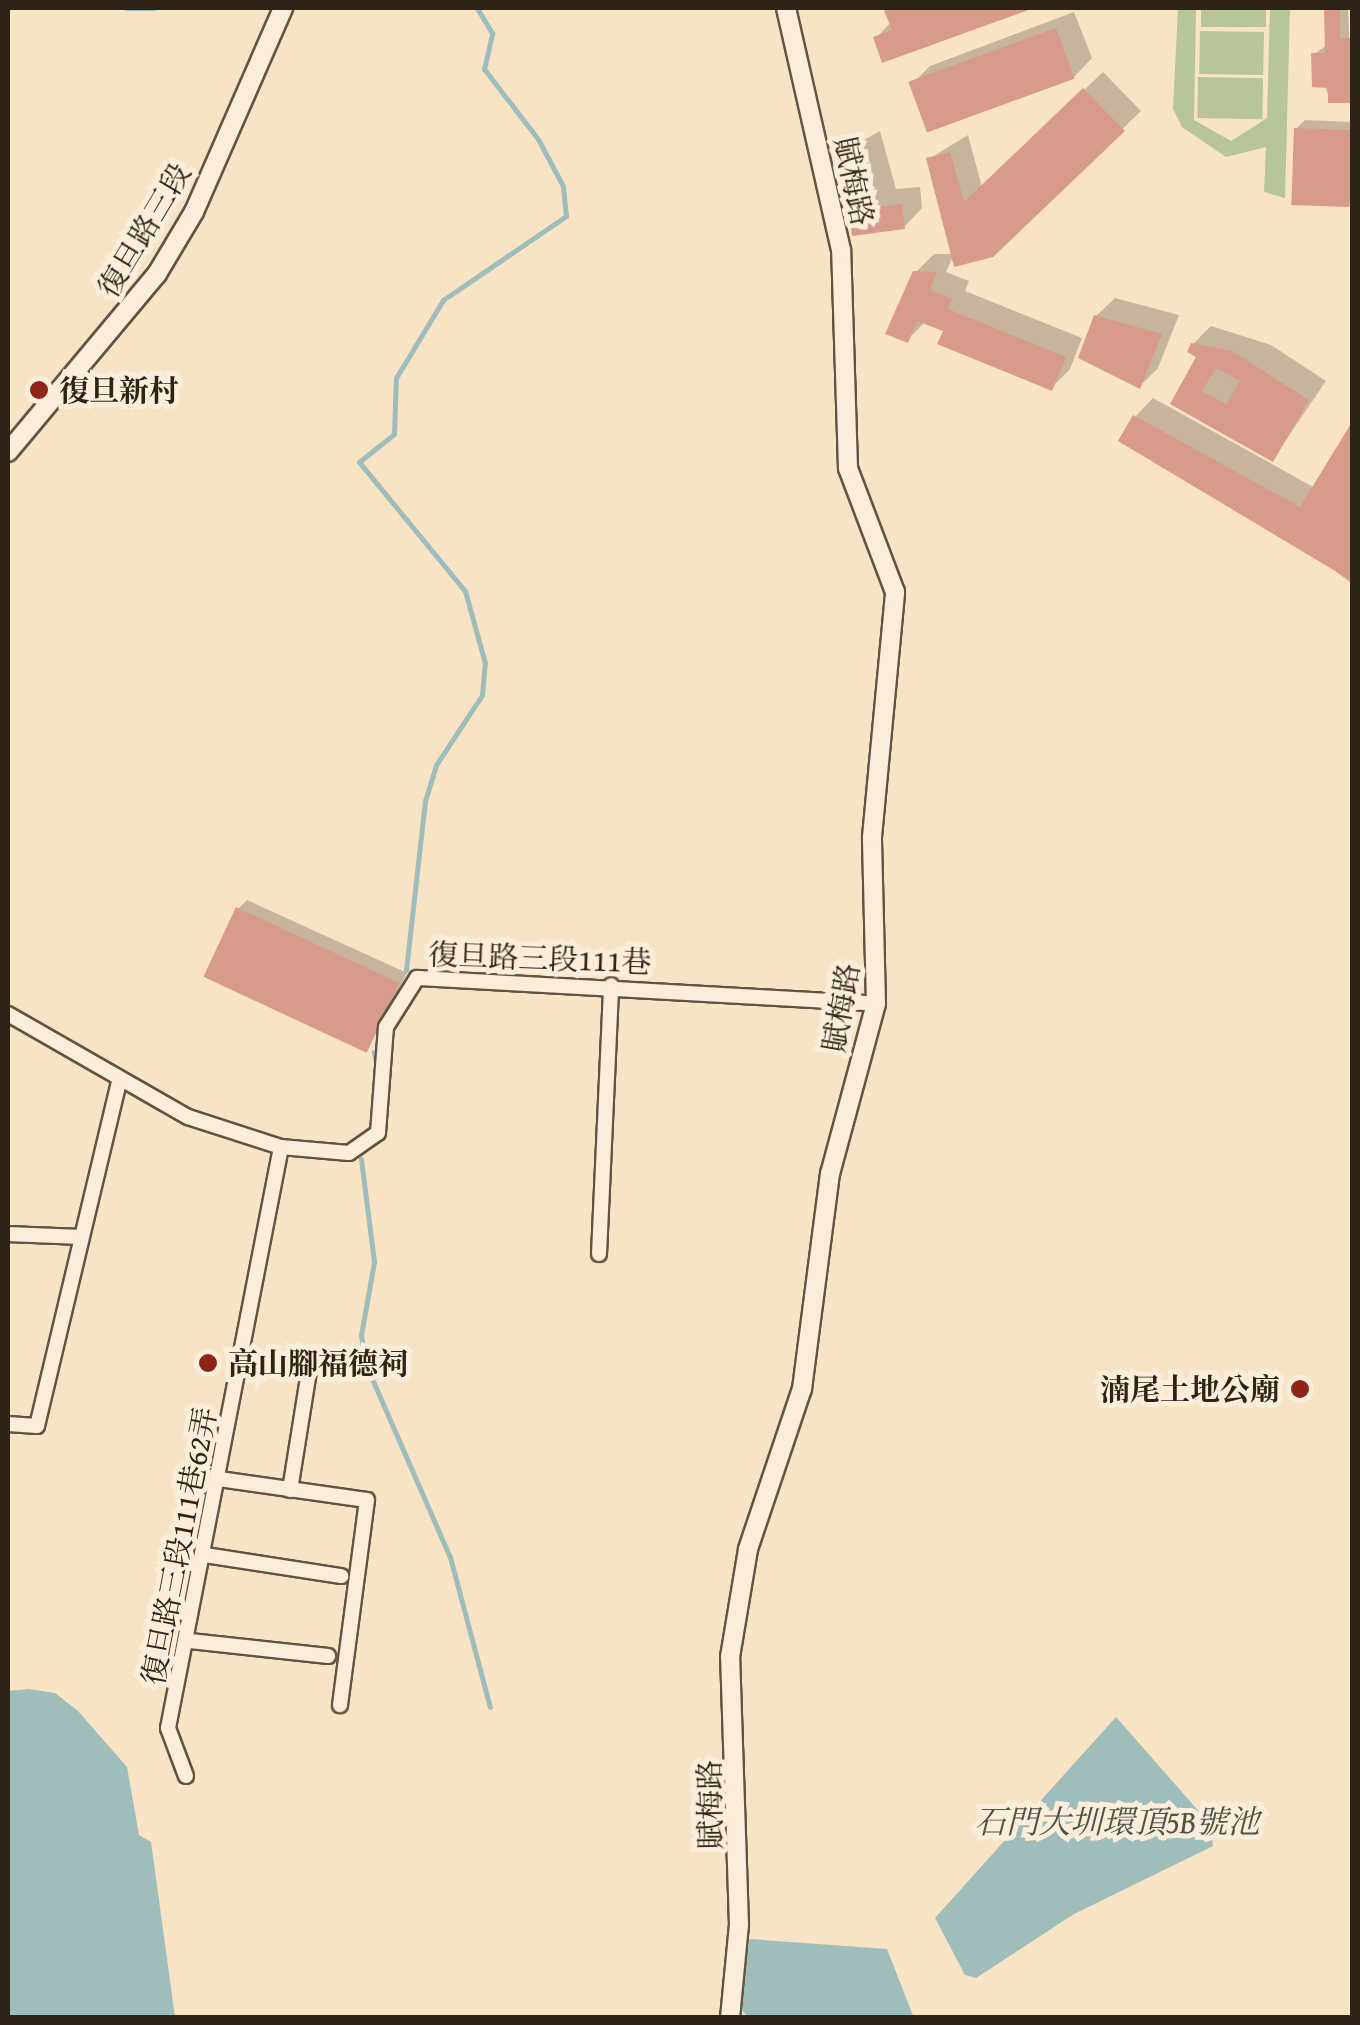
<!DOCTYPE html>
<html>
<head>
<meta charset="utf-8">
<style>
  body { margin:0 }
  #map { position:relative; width:1360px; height:2025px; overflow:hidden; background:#f8e3c4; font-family:"Gentium Book Plus","Noto Serif TC",serif }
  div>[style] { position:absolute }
  .green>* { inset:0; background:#b8c598; transform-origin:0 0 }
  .water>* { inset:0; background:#9fbdba }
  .shadow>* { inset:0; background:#0003 }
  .stream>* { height:5px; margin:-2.5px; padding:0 2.5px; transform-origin:2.5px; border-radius:2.5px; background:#9fbdba }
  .building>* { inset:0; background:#d89a8b; transform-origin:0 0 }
  .roads { filter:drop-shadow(2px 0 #605442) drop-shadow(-2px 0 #605442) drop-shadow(0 2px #605442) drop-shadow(0 -2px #605442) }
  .minor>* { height:14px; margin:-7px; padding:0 7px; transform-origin:7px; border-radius:7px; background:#faedd9 }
  .tertiary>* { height:18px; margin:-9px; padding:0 9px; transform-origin:9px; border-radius:9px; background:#faedd9 }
  .dots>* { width:28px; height:28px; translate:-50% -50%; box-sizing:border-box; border:5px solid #faedd9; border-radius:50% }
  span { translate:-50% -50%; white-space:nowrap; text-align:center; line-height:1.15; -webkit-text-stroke:10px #faedd9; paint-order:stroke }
  .street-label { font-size:30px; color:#2d2417 }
  .poi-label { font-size:30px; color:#2d2417; font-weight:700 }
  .left { translate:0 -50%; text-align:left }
  .right { translate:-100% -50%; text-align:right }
  .water-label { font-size:32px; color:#4f5248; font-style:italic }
  .frame { position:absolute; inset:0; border:10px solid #2d2417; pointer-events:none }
</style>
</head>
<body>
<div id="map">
  <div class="green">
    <div style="clip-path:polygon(1178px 8px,1196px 8px,1194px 120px,1231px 141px,1267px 118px,1270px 8px,1290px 8px,1285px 198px,1264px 192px,1266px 147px,1226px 157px,1182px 127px,1173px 109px)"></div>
    <div style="left:1201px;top:8px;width:65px;height:19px"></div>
    <div style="left:1200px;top:31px;width:64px;height:43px;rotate:1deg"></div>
    <div style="left:1198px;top:77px;width:65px;height:41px;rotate:1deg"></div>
  </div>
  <div class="water">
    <div style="clip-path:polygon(28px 1689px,55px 1693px,78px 1711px,127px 1767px,139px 1835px,151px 1842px,175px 2017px,8px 2017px,8px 1691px)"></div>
    <div style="clip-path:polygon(1116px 1717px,1210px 1824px,1213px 1846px,1074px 1914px,976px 1978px,965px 1975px,935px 1918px)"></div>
    <div style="clip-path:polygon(750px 1939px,887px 1949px,914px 2018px,749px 2018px,737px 2005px)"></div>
  </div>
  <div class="shadow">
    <div style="clip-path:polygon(886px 8px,1029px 8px,883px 59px,876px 38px,891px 22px)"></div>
    <div style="clip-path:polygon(1326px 8px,1348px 8px,1352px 100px,1330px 101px,1314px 54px,1327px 45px)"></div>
    <div style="clip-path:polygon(1074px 12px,1092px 58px,1074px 77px,912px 84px,930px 66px)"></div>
    <div style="clip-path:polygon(1103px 72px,1141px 111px,992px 254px,929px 159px,968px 135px,982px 187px)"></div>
    <div style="clip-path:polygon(1305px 120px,1352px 122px,1352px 205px,1294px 203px,1296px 129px)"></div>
    <div style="clip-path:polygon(880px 131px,896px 189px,920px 187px,922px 208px,904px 227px,854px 233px,844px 151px)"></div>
    <div style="clip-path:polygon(934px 254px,954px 254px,946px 272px,969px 281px,965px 291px,1082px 338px,1070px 369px,1051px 388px,925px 322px,907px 340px,915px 273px)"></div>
    <div style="clip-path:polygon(1115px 298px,1179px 315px,1158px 368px,1140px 386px,1096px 316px)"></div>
    <div style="clip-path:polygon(1211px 326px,1271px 345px,1326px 381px,1273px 459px,1173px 403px,1200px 356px,1193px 344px)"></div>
    <div style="clip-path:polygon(1153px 398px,1315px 488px,1352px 427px,1352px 584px,1135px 417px)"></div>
    <div style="clip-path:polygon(247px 900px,407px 973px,368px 1049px,238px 909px)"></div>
  </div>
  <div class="stream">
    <div style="left:126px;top:8px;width:28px"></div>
    <div style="left:406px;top:970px;width:170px;rotate:-83.6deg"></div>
    <div style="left:425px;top:801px;width:38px;rotate:-73deg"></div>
    <div style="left:436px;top:765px;width:84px;rotate:-56.7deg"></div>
    <div style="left:482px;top:695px;width:32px;rotate:-85deg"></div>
    <div style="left:485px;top:663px;width:75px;rotate:-105.5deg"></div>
    <div style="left:465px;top:591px;width:167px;rotate:-129.4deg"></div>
    <div style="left:359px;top:462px;width:45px;rotate:-38.7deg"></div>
    <div style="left:394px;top:434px;width:56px;rotate:-88deg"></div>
    <div style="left:396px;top:378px;width:91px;rotate:-58.9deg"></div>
    <div style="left:443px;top:300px;width:149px;rotate:-34.3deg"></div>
    <div style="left:566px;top:216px;width:30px;rotate:-96deg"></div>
    <div style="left:563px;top:186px;width:53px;rotate:-118deg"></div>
    <div style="left:538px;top:139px;width:88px;rotate:-127.6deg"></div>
    <div style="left:484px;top:69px;width:37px;rotate:-77deg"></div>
    <div style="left:492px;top:33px;width:29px;rotate:-121deg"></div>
    <div style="left:374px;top:1052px;width:15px;rotate:79deg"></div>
    <div style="left:361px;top:1159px;width:104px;rotate:82.8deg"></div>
    <div style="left:374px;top:1262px;width:74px;rotate:100.1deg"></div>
    <div style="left:361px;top:1335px;width:30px;rotate:81deg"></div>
    <div style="left:366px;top:1365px;width:210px;rotate:66.4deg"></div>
    <div style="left:450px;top:1557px;width:155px;rotate:75.1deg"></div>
  </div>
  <div class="building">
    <div style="clip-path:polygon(883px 8px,1031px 8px,1031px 9px,882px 63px,873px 37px,892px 30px)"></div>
    <div style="clip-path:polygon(1324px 8px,1340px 8px,1340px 38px,1352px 38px,1352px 103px,1328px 103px,1328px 88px,1312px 87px,1311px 53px,1325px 53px)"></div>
    <div style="left:1056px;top:28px;width:54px;height:157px;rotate:70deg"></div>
    <div style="clip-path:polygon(1083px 88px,1125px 131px,993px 257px,954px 267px,926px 158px,950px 152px,964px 202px)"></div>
    <div style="left:1294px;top:128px;width:58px;height:77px;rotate:2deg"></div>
    <div style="clip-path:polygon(862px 148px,878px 207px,902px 204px,905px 229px,852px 236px,841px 150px)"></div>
    <div style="clip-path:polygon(913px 271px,937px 272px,930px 290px,952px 299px,948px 309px,1066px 357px,1052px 391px,937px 344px,943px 331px,917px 321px,908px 343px,885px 334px)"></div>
    <div style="clip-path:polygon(1094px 315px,1162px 334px,1140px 389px,1078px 358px)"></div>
    <div style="clip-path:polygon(evenodd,1191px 343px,1232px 351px,1309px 400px,1273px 462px,1170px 404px,1196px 357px,1187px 352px,1191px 343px,1216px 368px,1240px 381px,1226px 404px,1202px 391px,1216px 368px)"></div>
    <div style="clip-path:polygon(1133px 415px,1300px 507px,1352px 422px,1352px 581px,1118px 441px)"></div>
    <div style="left:236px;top:907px;width:180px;height:77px;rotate:25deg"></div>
    <div style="left:201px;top:1356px;width:15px;height:13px"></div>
    <div style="left:1301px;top:1379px;width:17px;height:13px;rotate:57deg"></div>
  </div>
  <div class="roads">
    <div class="minor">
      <div style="left:8px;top:1014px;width:207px;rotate:29.8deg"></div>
      <div style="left:188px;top:1117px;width:98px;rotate:17.9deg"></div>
      <div style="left:281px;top:1147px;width:68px;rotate:5deg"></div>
      <div style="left:349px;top:1153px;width:35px;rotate:-35deg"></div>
      <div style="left:378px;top:1133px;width:106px;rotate:-85.7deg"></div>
      <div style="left:386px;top:1027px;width:58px;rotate:-57.7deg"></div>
      <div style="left:417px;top:978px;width:460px;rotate:3.2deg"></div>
      <div style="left:8px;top:1234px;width:73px;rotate:2.4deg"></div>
      <div style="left:599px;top:1254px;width:269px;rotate:-87.4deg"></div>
      <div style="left:8px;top:1424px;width:29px;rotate:4deg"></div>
      <div style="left:37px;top:1426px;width:353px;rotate:-76.6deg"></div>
      <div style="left:219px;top:1479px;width:149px;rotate:8.1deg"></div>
      <div style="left:367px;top:1500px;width:207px;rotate:97.5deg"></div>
      <div style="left:290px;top:1490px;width:127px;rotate:-80.9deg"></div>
      <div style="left:205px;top:1555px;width:138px;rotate:8.8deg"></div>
      <div style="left:190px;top:1641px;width:139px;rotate:6.2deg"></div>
      <div style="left:186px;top:1776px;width:51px;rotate:-110.6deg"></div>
      <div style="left:168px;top:1728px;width:592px;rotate:-78.99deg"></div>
    </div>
    <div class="tertiary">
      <div style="left:8px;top:452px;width:232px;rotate:-50.1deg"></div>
      <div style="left:157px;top:274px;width:72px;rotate:-59.2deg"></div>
      <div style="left:194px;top:212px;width:223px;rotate:-66.4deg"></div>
      <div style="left:730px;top:2018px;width:93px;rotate:-84.5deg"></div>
      <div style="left:739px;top:1925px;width:268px;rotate:-91.9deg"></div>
      <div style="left:730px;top:1657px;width:109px;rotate:-80.5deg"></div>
      <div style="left:748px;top:1549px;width:169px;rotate:-71.4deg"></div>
      <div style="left:802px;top:1389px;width:217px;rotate:-82.6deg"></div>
      <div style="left:830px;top:1174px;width:176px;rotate:-74.9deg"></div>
      <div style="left:876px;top:1004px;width:167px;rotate:-91.4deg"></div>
      <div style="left:872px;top:837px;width:246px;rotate:-84.6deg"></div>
      <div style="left:895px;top:592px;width:133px;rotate:-110.8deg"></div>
      <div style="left:848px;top:468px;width:218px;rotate:-91.8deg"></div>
      <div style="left:841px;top:250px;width:248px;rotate:-102.8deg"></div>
    </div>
  </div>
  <div class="dots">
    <div style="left:39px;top:390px;background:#8f2418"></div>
    <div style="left:208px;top:1363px;background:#8f2418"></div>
    <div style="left:1300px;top:1389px;background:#8f2418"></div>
  </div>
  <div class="street-label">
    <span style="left:854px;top:181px;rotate:78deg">賦梅路</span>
    <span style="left:144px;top:230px;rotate:-59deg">復旦路三段</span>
    <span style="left:540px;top:958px;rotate:2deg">復旦路三段111巷</span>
    <span style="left:841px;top:1008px;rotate:-80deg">賦梅路</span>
    <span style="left:179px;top:1546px;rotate:-79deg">復旦路三段111巷62弄</span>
    <span style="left:710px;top:1805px;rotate:-91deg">賦梅路</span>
  </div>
  <div class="poi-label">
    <span class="left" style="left:59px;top:390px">復旦新村</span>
    <span class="left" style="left:228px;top:1363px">高山腳福德祠</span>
    <span class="right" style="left:1280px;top:1389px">湳尾土地公廟</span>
  </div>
  <div class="water-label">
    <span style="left:1117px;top:1822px">石門大圳環頂5B號池</span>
  </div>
  <div class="frame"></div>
</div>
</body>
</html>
